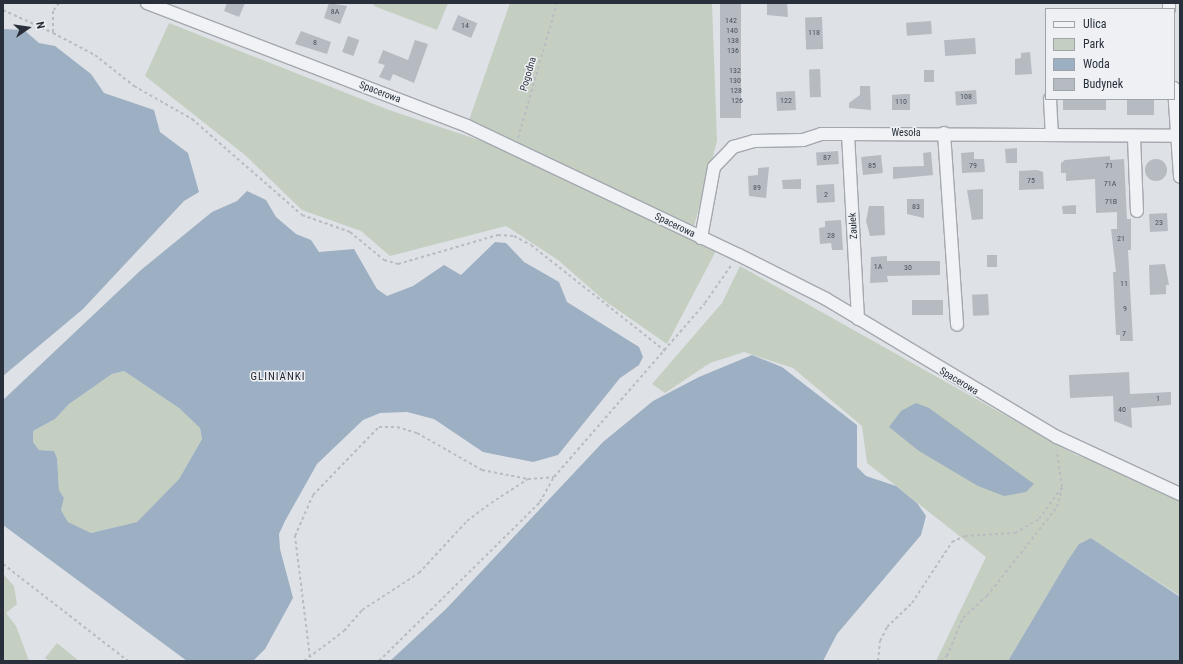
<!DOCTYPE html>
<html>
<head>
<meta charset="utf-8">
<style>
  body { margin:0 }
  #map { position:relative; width:1183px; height:664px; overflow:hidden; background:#dee1e6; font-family:"Roboto Condensed",sans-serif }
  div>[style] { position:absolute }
  .green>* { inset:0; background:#c4cfc1 }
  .water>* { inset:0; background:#9dafc2 }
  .building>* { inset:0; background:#b6bbc2; transform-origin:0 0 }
  .round { border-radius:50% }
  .path>* { height:2px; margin-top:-1px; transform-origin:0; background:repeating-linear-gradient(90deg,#b9bcc1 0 3px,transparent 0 6px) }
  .roads { filter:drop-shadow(1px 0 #a4a8af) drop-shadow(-1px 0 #a4a8af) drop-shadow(0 1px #a4a8af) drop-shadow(0 -1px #a4a8af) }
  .minor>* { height:12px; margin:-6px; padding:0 6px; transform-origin:6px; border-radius:6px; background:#f1f2f5 }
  span { translate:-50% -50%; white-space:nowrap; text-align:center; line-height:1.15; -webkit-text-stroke:3px #eef0f4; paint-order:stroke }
  .number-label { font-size:8px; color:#4c535d }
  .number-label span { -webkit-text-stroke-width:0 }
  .street-label { font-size:10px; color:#29303b }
  .neighbourhood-label { font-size:11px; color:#1c212c; letter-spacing:1px }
  .frame { position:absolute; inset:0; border:4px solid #29303b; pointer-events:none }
  .legend { position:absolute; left:1045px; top:8px; width:130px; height:92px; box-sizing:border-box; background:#eef0f4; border:1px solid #9fa3aa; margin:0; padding:5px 7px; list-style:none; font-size:12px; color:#29303b }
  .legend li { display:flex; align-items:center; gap:8px; height:20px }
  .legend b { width:20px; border:1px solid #9fa3aa }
  .north { position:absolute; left:8px; top:8px; width:40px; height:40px; -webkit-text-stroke:3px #eef0f4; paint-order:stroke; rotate:77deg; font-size:11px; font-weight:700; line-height:16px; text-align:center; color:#29303b }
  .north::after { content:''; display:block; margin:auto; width:14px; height:18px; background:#29303b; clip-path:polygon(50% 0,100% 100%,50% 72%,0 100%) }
</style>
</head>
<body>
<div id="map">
  <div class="green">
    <div style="clip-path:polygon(373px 3px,448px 3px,437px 30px,374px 6px)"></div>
    <div style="clip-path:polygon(510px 3px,712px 3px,717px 141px,694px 226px,674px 220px,468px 123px)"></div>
    <div style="clip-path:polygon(169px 23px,389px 110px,500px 147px,717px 249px,667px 344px,605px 301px,558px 260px,506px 226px,390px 256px,361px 231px,302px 210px,245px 155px,145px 76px)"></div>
    <div style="clip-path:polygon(740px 266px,1076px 455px,1118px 469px,1180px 500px,1180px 596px,1091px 538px,1079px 544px,1068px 560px,1008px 661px,936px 661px,986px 557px,867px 463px,862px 426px,793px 368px,744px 352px,710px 363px,665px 393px,652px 384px,722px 303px)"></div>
    <div style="clip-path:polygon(124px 371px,179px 408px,200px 428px,202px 439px,179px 479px,137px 522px,91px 533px,68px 522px,61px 510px,64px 498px,59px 490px,57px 458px,54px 451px,39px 450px,33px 442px,33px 431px,55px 419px,69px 404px,112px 374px)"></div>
    <div style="clip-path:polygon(3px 574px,14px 586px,17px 604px,6px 613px,16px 626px,29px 661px,3px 661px)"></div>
    <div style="clip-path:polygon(57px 643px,79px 661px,49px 661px,45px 658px)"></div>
  </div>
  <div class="water">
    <div style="clip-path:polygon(3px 29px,24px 30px,39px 43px,55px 46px,91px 74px,104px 93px,154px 110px,160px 132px,188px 153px,199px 192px,184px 201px,83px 309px,3px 376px)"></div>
    <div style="clip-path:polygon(evenodd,247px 191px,266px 200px,276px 217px,296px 234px,311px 240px,319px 252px,354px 249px,377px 289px,387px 296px,413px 286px,444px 265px,461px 275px,495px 242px,506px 243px,524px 262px,559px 282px,567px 302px,639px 347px,643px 357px,639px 365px,620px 378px,558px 455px,533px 462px,483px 452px,434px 419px,407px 412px,380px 413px,363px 420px,317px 464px,285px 521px,279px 534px,280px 549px,293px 598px,265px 649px,253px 661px,187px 661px,3px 525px,3px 400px,141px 270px,212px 212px,237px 201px,247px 191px,124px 371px,179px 408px,200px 428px,202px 439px,179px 479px,137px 522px,91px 533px,68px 522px,61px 510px,64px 498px,59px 490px,57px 458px,54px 451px,39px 450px,33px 442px,33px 431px,55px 419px,69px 404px,112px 374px,124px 371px)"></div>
    <div style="clip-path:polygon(752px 355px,782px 367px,857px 425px,857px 467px,866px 476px,896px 486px,917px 503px,926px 516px,921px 535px,837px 634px,823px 661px,390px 661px,446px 609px,603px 442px,653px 401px,699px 377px)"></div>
    <div style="clip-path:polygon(916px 403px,929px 408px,1034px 484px,1026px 492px,1004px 496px,978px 486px,919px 451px,889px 427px,901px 411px)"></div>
    <div style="clip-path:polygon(1091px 538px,1180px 597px,1180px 661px,1008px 661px,1068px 560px,1079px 544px)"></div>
  </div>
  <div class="building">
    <div style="clip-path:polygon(227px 3px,245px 3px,239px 17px,224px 11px)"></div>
    <div style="clip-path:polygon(329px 3px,347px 6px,340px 24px,324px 18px)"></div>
    <div style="left:720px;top:3px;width:21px;height:115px"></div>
    <div style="clip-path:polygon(767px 3px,787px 3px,788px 17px,767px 15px)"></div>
    <div style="left:458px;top:15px;width:21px;height:16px;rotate:23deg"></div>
    <div style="left:822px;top:17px;width:32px;height:17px;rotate:88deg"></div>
    <div style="left:931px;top:21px;width:13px;height:25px;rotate:86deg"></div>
    <div style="clip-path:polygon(301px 31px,331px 42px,327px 54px,295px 44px)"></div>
    <div style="left:348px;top:36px;width:12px;height:17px;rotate:20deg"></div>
    <div style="left:975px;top:38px;width:16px;height:31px;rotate:86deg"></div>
    <div style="clip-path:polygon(415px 40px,428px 44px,414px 83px,393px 74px,390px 81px,379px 77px,385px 65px,378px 63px,383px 50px,408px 60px)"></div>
    <div style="clip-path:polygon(1030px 52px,1032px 74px,1015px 75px,1015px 59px,1021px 58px,1021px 53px)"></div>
    <div style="left:820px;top:69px;width:28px;height:11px;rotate:88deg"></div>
    <div style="left:924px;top:70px;width:10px;height:12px"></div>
    <div style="clip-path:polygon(860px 86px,870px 86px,871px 110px,849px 108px,849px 103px,860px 95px)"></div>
    <div style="left:976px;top:90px;width:14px;height:21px;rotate:86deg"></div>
    <div style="left:795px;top:91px;width:19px;height:19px;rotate:87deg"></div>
    <div style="clip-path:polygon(904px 94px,910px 94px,910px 110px,892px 110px,892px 95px)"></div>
    <div style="left:1063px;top:99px;width:43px;height:11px"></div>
    <div style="left:1127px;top:99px;width:27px;height:16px"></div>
    <div style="clip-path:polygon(1017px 148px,1017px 163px,1006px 163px,1005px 149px)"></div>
    <div style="left:838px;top:151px;width:13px;height:22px;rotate:86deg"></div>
    <div style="clip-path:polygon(931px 152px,933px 175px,893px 179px,893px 167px,924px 166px,923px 153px)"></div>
    <div style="clip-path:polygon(974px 152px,974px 159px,984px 159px,985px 172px,962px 173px,961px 153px)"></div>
    <div style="left:881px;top:155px;width:18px;height:20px;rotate:84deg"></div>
    <div style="clip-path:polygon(1110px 156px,1110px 160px,1124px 159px,1127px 219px,1131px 219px,1131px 250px,1128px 250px,1133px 341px,1120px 341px,1120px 335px,1116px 335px,1113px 272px,1116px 272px,1111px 229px,1117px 229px,1117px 212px,1096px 213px,1095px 179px,1066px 181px,1066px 173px,1061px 173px,1061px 163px,1065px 160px)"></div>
    <div class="round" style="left:1145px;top:159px;width:22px;height:22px"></div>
    <div style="clip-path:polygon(769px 167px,766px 198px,749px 196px,748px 176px,758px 175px,758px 168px)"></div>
    <div style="clip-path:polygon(1037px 170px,1043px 172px,1044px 189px,1019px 190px,1019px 171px)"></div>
    <div style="clip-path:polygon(801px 179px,801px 189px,783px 189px,782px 180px)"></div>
    <div style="left:834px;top:184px;width:18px;height:18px;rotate:87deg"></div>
    <div style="clip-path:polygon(983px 189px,983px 219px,972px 220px,967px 190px)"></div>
    <div style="clip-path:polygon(907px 199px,924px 199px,924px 218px,907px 214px)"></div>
    <div style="clip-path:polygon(1076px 205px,1076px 214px,1063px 214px,1062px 206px)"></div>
    <div style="clip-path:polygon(869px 206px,884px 206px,885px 235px,870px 236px,866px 221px)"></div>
    <div style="left:1167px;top:213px;width:18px;height:18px;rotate:87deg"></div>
    <div style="clip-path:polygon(841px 220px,843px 250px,832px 250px,831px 243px,820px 244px,819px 228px,825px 227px,825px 221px)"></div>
    <div style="left:987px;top:255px;width:10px;height:12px"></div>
    <div style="clip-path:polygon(887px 256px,887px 261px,940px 261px,940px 275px,887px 276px,888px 282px,870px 283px,871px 257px)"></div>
    <div style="clip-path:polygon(1165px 264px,1169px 285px,1166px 285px,1166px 294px,1150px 295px,1149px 265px)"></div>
    <div style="left:988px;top:294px;width:21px;height:16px;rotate:87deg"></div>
    <div style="left:943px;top:300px;width:15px;height:31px;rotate:90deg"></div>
    <div style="clip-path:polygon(1129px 372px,1130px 394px,1171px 392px,1171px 405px,1131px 408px,1132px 428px,1114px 421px,1113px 396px,1070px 398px,1069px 375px)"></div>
  </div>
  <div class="path">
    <div style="left:59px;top:3px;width:10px;rotate:127deg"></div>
    <div style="left:53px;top:11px;width:22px;rotate:90deg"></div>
    <div style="left:53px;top:33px;width:47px;rotate:27.6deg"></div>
    <div style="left:95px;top:55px;width:50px;rotate:38.5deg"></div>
    <div style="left:134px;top:86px;width:67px;rotate:29.6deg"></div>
    <div style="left:192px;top:119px;width:146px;rotate:41.1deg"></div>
    <div style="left:302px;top:215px;width:51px;rotate:19.5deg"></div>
    <div style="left:350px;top:232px;width:44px;rotate:39.5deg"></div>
    <div style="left:384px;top:260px;width:15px;rotate:16deg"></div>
    <div style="left:398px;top:264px;width:104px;rotate:-16.2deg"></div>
    <div style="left:498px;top:235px;width:16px;rotate:4deg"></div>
    <div style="left:514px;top:236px;width:19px;rotate:28deg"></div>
    <div style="left:531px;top:245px;width:171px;rotate:38.3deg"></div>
    <div style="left:3px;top:10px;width:55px;rotate:24.7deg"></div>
    <div style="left:518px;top:138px;width:141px;rotate:-73.9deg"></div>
    <div style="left:3px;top:564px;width:158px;rotate:37.8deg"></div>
    <div style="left:310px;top:657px;width:122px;rotate:-97.1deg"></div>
    <div style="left:295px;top:536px;width:45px;rotate:-66.3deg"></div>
    <div style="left:313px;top:495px;width:95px;rotate:-45.9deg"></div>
    <div style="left:379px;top:427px;width:18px"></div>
    <div style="left:397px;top:427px;width:21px;rotate:17deg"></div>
    <div style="left:417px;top:433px;width:75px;rotate:29.6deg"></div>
    <div style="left:482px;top:470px;width:47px;rotate:11.1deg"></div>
    <div style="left:304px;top:661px;width:50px;rotate:-36.9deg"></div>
    <div style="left:344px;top:631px;width:28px;rotate:-49deg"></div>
    <div style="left:362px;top:610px;width:68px;rotate:-33deg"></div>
    <div style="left:419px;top:573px;width:71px;rotate:-47.3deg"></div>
    <div style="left:467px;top:521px;width:30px;rotate:-37deg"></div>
    <div style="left:491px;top:503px;width:44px;rotate:-33deg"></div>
    <div style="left:528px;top:479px;width:26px;rotate:-4deg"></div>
    <div style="left:379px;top:661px;width:226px;rotate:-44.6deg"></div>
    <div style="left:540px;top:502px;width:29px;rotate:-61deg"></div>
    <div style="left:554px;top:477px;width:230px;rotate:-49deg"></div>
    <div style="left:705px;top:303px;width:47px;rotate:-55.3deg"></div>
    <div style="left:878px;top:661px;width:20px;rotate:-84deg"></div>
    <div style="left:880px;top:641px;width:16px;rotate:-63deg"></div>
    <div style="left:887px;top:627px;width:35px;rotate:-44deg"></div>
    <div style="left:912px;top:603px;width:73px;rotate:-56.7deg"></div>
    <div style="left:952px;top:542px;width:14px;rotate:-25deg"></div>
    <div style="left:965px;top:536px;width:50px;rotate:-3.4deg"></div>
    <div style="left:1015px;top:533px;width:28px;rotate:-30deg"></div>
    <div style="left:1039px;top:519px;width:39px;rotate:-54deg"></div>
    <div style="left:1062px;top:487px;width:37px;rotate:-98deg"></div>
    <div style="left:940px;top:661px;width:9px;rotate:-36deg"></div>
    <div style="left:947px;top:656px;width:41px;rotate:-67.2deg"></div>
    <div style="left:963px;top:618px;width:33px;rotate:-43deg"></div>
    <div style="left:987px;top:596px;width:113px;rotate:-51.8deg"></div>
    <div style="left:1057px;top:507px;width:20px;rotate:-75deg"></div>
  </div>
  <div class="roads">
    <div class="minor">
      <div style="left:147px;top:3px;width:343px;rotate:21deg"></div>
      <div style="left:467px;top:126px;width:301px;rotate:25.4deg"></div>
      <div style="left:739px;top:255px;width:97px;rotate:26.8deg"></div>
      <div style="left:826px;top:299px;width:269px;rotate:30.9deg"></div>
      <div style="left:1057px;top:437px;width:136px;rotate:24.9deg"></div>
      <div style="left:1169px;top:3px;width:6px;rotate:90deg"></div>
      <div style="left:1174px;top:88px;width:89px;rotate:86.1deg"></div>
      <div style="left:1050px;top:99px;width:36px;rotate:87deg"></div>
      <div style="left:944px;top:133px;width:192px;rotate:86.1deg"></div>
      <div style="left:848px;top:134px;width:185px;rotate:86.9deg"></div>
      <div style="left:1134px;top:137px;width:74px;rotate:87.7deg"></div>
      <div style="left:701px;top:238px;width:72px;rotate:-79.6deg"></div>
      <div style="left:714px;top:167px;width:28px;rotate:-46deg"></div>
      <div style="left:733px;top:147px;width:22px;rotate:-16deg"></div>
      <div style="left:754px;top:141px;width:49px;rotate:-1.2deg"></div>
      <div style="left:803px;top:140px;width:19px;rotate:-18deg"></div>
      <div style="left:821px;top:134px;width:27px"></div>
      <div style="left:848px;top:134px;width:332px;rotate:0.3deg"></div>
    </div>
  </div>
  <div class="number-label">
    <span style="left:335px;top:12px">8A</span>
    <span style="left:731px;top:21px">142</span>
    <span style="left:465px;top:26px">14</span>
    <span style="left:732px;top:31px">140</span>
    <span style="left:814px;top:33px">118</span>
    <span style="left:733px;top:41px">138</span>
    <span style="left:315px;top:43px">8</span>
    <span style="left:733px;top:51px">136</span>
    <span style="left:735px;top:71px">132</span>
    <span style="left:735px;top:81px">130</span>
    <span style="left:736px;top:91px">128</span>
    <span style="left:966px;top:97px">108</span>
    <span style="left:737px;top:101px">126</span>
    <span style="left:786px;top:101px">122</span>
    <span style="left:901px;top:102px">110</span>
    <span style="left:827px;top:158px">87</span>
    <span style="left:872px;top:166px">85</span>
    <span style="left:973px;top:166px">79</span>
    <span style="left:1109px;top:166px">71</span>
    <span style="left:1031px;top:181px">75</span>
    <span style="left:1110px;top:184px">71A</span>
    <span style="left:757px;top:188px">89</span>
    <span style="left:826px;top:195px">2</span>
    <span style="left:1111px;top:202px">71B</span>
    <span style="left:916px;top:207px">83</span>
    <span style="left:1159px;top:223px">23</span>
    <span style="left:831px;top:236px">28</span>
    <span style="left:1121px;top:239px">21</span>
    <span style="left:878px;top:267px">1A</span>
    <span style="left:908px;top:268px">30</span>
    <span style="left:1124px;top:284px">11</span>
    <span style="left:1125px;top:309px">9</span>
    <span style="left:1124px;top:334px">7</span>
    <span style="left:1158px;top:399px">1</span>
    <span style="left:1122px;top:410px">40</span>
  </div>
  <div class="street-label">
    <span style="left:528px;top:74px;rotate:-74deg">Pogodna</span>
    <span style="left:380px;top:92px;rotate:21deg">Spacerowa</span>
    <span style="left:906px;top:133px">Wesoła</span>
    <span style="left:675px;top:225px;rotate:26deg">Spacerowa</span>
    <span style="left:853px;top:226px;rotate:-93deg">Zaułek</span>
    <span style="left:959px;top:381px;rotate:31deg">Spacerowa</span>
  </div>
  <div class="neighbourhood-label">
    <span style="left:278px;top:377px">GLINIANKI</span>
  </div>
  <div class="frame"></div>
  <ul class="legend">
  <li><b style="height:5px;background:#f1f2f5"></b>Ulica</li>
  <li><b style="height:11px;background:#c4cfc1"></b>Park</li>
  <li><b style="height:11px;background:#9dafc2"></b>Woda</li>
  <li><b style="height:11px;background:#b6bbc2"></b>Budynek</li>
  </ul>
  <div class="north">N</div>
</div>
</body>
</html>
